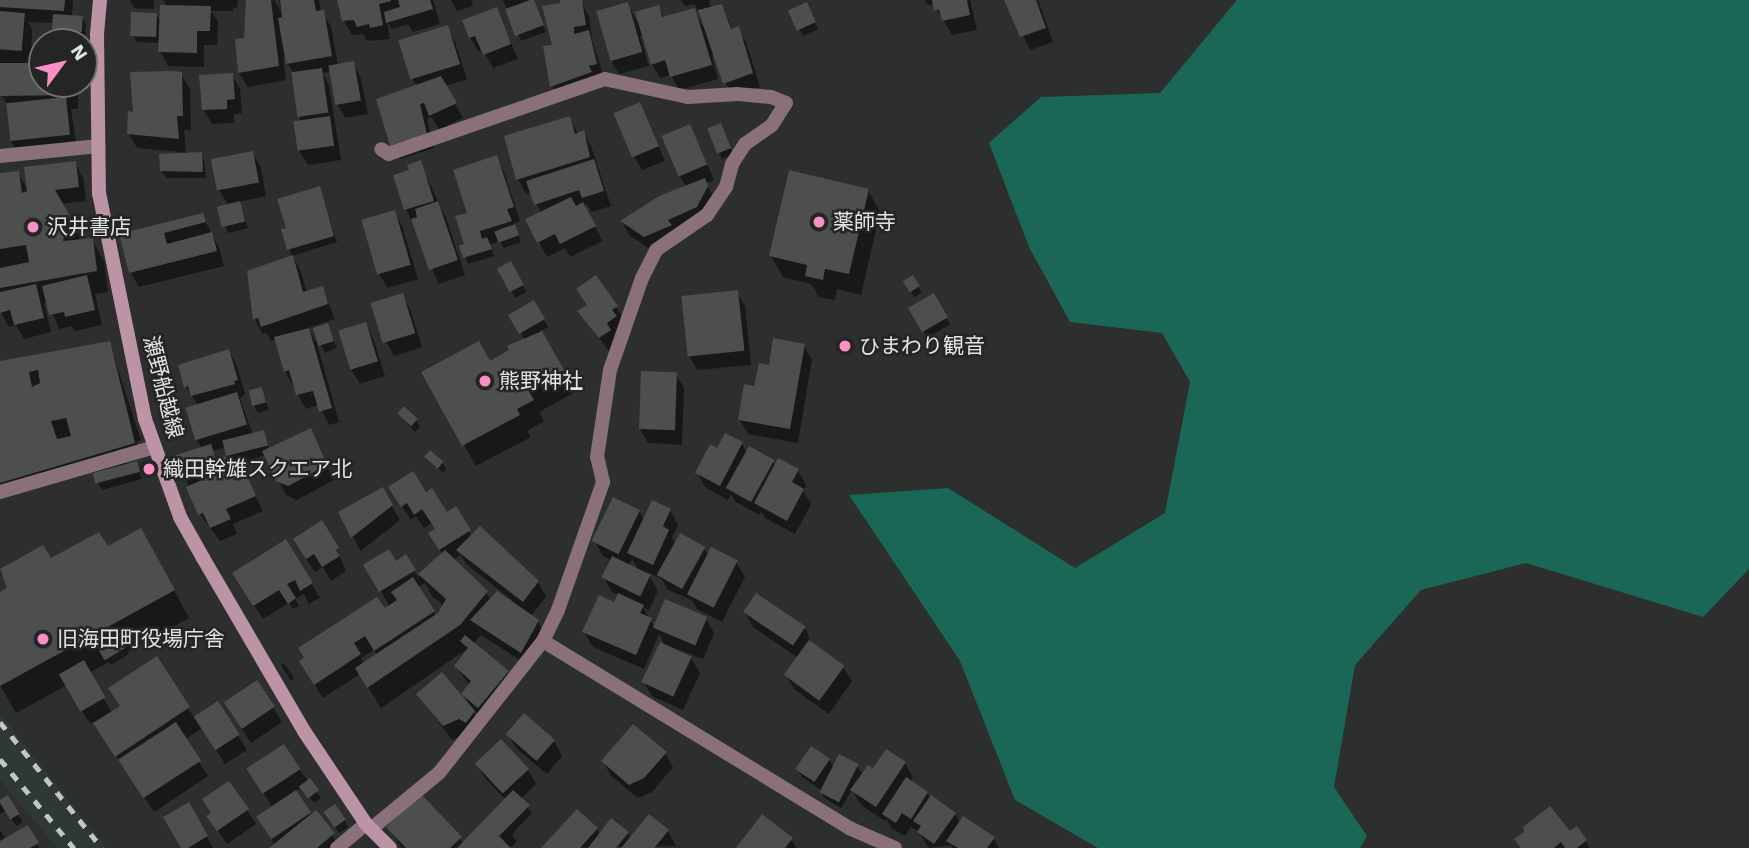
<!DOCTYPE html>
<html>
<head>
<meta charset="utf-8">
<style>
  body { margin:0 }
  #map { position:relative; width:1749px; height:848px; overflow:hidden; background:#2c2f2e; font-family:"Work Sans","Noto Sans JP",sans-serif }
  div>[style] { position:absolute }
  .built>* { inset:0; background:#2e3834 }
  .forest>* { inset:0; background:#196754 }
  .shadow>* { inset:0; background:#0007; transform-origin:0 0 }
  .building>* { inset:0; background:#4c4f4e; transform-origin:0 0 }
  .street>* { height:14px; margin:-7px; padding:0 7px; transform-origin:7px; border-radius:7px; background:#89707b }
  .secondary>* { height:14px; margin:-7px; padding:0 7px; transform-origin:7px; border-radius:7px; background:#bc94a6 }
  .rail>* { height:5px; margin-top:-2.5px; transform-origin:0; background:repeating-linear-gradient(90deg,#c3c5c4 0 9px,transparent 0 18px) }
  .dots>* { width:19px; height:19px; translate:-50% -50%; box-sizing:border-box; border:4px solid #232624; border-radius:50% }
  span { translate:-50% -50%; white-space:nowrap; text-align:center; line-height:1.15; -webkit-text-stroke:5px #232624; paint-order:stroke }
  .poi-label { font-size:21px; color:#e2e4e3 }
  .left { translate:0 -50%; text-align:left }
  .street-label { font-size:21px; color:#e2e4e3 }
  .north { position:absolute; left:28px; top:28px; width:70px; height:70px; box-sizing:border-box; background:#232624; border:2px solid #6f7270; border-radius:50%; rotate:57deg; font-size:19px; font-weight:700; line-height:28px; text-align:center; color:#e2e4e3 }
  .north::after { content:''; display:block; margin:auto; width:24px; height:32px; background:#fa8fc6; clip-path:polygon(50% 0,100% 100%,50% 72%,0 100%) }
</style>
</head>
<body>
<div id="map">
  <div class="built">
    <div style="clip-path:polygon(0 713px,72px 804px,107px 848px,57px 848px,0 780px)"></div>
  </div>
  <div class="forest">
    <div style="clip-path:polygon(1237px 0,1749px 0,1749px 569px,1703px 617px,1526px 563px,1421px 590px,1355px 665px,1334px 787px,1367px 836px,1360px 848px,1098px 848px,1015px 800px,960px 661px,849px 495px,948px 488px,1075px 568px,1165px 513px,1190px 382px,1162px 333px,1070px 322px,1029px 247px,989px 143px,1041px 97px,1160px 93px)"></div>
  </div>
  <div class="shadow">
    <div style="clip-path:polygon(0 0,73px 0,72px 17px,82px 18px,86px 24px,85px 38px,58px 37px,54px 23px,28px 22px,32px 29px,31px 64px,42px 64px,42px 84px,78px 84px,78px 109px,71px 109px,77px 149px,19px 155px,10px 140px,8px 106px,0 93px,0 113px)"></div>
    <div style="clip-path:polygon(130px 0,154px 0,154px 9px,134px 8px)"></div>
    <div style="clip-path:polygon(164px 0,238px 0,237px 8px,233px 7px,233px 11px,211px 11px,218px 22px,217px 45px,204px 45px,204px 67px,168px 66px,160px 51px,160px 43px,137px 42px,133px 35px,156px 14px,161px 22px,167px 7px)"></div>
    <div style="clip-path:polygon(248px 0,274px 0,281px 12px,279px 0,319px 0,321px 12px,331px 26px,338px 66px,353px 63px,361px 78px,368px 114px,345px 118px,337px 104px,330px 72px,323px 73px,329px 85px,341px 160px,308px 165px,299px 151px,300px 121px,294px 74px,283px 56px,286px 80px,248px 87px,239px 73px,237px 40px,246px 39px)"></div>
    <div style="clip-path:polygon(339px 0,433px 0,440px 24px,413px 32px,408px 24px,392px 29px,387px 21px,390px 39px,367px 41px,363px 34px,352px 35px,344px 21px)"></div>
    <div style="clip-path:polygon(451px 0,471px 0,473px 6px,457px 11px)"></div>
    <div style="clip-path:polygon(503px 0,532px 0,546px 32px,521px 41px)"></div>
    <div style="clip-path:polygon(562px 0,580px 0,589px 16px,592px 39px,604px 78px,560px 100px,552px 86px)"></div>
    <div style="clip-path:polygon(evenodd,681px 0,709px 0,711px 9px,722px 6px,733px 30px,738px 28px,746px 42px,760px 87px,732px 98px,715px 55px,712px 55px,718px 79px,679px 90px,671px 75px,660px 78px,652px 64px,643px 35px,640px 36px,649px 66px,619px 74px,611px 60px,627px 4px,638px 23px,658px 7px,664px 18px,697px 9px,694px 4px,685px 6px,681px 0,700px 9px,705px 25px,703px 26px,694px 11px,700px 9px)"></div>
    <div style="clip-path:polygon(925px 0,970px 0,977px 30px,952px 35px,934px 4px,928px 5px)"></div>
    <div style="clip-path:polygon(1006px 0,1038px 0,1053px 42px,1030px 50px)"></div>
    <div style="clip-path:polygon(496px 9px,518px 59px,493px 68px,483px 50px,479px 52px,470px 37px)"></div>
    <div style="clip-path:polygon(810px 11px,818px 29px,803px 36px,791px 12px)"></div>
    <div style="clip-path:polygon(447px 27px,455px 42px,467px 79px,445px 86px,463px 118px,439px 130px,432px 117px,427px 119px,434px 148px,400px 159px,392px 145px,417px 87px,413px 79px)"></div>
    <div style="clip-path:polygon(181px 74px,190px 89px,191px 130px,184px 130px,186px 154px,201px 153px,204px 160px,206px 178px,166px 178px,162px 171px,182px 152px,137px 148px,129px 134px,135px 114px)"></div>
    <div style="clip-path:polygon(232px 75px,240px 89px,242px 113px,234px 114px,234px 123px,212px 124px,204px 110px)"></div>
    <div style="clip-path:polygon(640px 105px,665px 161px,642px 170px,634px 156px)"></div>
    <div style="clip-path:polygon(570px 118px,578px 134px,583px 132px,591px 146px,611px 206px,591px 212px,587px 204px,583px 206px,603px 241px,570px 257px,565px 248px,547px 257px,527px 219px,541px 213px,532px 192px,526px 194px,518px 179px,506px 137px)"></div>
    <div style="clip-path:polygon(690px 126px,714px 180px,706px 183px,716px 202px,653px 251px,630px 236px,622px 222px,686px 187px,680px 176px)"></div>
    <div style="clip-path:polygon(709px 130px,724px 132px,733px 155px,722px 159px)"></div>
    <div style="clip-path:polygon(252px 153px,261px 167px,266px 196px,239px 202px,248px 228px,228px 233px,219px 209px,229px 206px,219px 190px)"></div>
    <div style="clip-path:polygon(496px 157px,504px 172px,520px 221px,514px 223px,521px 242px,504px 248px,500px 241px,490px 245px,494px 256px,468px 264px,461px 247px,467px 246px,469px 214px)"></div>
    <div style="clip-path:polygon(75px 163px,83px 177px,86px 201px,61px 204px,80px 237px,79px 241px,92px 240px,104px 261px,108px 292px,95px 294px,102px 325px,75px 331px,72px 326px,59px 329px,48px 302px,44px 303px,51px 332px,24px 339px,16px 325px,9px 327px,0 311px,0 198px,31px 194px)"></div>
    <div style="clip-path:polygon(420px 163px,446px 218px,465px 275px,439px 284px,406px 209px,411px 171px)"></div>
    <div style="clip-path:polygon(18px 173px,28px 191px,0 194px,0 175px)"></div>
    <div style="clip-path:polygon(319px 188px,337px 242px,292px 256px,289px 249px,288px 229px)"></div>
    <div style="clip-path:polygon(868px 190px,880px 212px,861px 295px,837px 289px,835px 300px,819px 297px,811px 284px,783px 277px,771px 256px)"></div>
    <div style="clip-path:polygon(394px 212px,402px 226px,418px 279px,388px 288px,379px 274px)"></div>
    <div style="clip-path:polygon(202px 215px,219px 248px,224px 266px,139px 287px,130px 272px,121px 235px)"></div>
    <div style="clip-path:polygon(293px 257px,301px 272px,307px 293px,322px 288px,335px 319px,308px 328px,317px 344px,339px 422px,329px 425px,319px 405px,306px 409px,285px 371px,276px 339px,271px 341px,266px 332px,263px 334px,255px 320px,249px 272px)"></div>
    <div style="left:510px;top:263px;width:33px;height:12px;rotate:61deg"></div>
    <div style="clip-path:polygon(595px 277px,625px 321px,623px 331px,614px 338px,618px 345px,609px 351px,580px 312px,588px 306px)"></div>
    <div style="left:913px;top:278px;width:17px;height:9px;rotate:59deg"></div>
    <div style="clip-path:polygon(737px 292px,745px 306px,751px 365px,697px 370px,689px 355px)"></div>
    <div style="clip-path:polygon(402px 295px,410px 309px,422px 347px,394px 356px,386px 341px)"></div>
    <div style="left:933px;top:295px;width:34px;height:26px;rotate:60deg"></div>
    <div style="clip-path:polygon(533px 303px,548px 327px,540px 331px,575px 392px,539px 412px,544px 421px,527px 431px,531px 437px,476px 466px,424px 373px,490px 363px,525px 340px,511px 316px)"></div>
    <div style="clip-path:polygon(365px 324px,373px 338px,385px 376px,360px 384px,351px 369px)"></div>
    <div style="left:327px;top:325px;width:25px;height:13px;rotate:67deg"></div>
    <div style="clip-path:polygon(109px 342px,141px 440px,137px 442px,142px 458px,127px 462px,128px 466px,136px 463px,142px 479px,102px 490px,88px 465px,0 490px,0 363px)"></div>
    <div style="clip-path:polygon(804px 346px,812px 360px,798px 443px,748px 434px,739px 419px,756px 388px,770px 367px)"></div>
    <div style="clip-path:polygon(evenodd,229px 351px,237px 366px,245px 394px,240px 399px,253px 435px,263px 432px,269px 449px,310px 430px,334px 480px,297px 500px,286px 495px,266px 455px,239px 463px,263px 511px,233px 524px,237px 534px,220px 541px,200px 514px,186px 479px,202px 448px,196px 439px,198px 405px,186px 387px,229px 351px,226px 447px,235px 467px,230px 468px,225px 458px,218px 460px,213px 451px,226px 447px)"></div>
    <div style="clip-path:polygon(676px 374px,684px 388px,682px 445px,648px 443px,640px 429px)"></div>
    <div style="clip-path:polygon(261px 389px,269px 410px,258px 413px,254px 406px)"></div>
    <div style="clip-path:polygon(399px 414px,416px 420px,420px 427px,415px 432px)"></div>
    <div style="clip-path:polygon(742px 444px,747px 453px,772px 461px,776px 467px,798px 471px,806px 485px,803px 491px,811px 504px,795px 534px,765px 518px,761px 511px,759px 515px,736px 502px,731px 494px,728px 500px,705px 487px,697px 472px,718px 451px)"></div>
    <div style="clip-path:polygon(428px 457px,443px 463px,446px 469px,443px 473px)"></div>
    <div style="clip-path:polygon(382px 490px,400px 520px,361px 551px,353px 537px)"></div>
    <div style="clip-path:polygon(evenodd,425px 495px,447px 514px,455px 509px,472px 536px,538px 582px,546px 597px,531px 616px,538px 622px,546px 636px,529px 666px,481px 635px,473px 644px,507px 672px,516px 686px,487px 722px,472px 709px,482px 727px,452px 740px,418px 694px,468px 702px,463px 694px,470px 686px,456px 667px,470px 647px,381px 708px,360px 674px,323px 698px,309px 676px,390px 607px,365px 565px,395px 563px,406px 557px,418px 577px,443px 555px,430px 534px,436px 530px,432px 523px,424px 528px,416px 516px,411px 520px,399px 502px,425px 495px,461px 555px,466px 564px,512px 600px,511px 603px,491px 599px,453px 560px,461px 555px,425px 495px,425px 583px,432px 596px,444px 606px,436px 616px,418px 587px,425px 583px,425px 495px,374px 650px,378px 655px,364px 664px,361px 658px,374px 650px)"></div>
    <div style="clip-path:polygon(evenodd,670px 510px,678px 525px,672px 538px,676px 545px,704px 548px,708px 556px,736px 562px,745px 577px,722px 622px,697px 609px,692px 600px,668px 590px,662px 579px,647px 572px,658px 591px,649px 610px,643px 607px,655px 628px,706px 619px,714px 633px,703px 659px,664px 644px,659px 634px,644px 669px,593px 647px,584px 632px,615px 604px,619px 595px,612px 592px,604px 578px,612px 561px,603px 556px,595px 542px,639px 511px,644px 520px,670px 510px,632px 559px,639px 571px,629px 566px,632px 559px)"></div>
    <div style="clip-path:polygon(286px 542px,320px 598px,309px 604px,304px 594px,295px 599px,299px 606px,293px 609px,289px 603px,263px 619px,243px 588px)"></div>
    <div style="clip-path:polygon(43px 548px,50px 560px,107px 549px,156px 557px,189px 618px,127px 652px,129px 654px,111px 665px,109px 662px,89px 673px,112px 713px,121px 707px,156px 659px,195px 719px,218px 704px,247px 750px,225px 764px,202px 728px,185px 740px,208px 776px,154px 812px,94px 722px,90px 724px,67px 685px,16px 713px,0 685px,0 594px,9px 589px,0 571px)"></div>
    <div style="clip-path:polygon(337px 549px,346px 571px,331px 581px,323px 567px,315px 572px,303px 554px)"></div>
    <div style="clip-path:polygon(745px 612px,805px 628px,812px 645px,843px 667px,852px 681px,829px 714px,794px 689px,786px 675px,798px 658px,753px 627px)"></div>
    <div style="clip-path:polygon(691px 658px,700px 673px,683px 710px,652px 696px,644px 682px)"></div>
    <div style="clip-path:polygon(284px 663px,294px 678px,291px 681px,281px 665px)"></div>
    <div style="clip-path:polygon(257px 682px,282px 722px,251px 743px,234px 717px)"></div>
    <div style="clip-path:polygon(524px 715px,554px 741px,562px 756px,547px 774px,516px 748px,508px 734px)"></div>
    <div style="clip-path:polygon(665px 753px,673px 767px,652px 792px,638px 798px,611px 776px,603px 761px)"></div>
    <div style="clip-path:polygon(829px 760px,834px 768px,857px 766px,863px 775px,905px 763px,913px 778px,910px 782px,955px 814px,960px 823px,993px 838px,999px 848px,953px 848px,951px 845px,929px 848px,918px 831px,911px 827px,905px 836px,892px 829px,886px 818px,885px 821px,861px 805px,852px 790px,841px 808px,824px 798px,821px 790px,802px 777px,798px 770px)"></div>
    <div style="clip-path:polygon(477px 764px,528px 770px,536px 784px,521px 799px,532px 813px,512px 834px,517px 842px,510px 848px,402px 848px,389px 828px,460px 838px,463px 844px,506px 800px,486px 779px)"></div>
    <div style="clip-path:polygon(299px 769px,321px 798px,314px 803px,302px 787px,295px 792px,312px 816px,316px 813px,341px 848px,272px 848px,275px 845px,259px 818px,273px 808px,257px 783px)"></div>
    <div style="clip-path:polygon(7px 798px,23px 822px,16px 826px,7px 810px,0 814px,0 800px)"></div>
    <div style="clip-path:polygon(189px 805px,213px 848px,183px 848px)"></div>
    <div style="clip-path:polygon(247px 810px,256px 824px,227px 844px,208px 816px)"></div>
    <div style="clip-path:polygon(330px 819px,345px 821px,348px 827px,339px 833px)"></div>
    <div style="clip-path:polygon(27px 827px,39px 848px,0 848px,0 830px,6px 840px)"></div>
    <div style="clip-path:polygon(597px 829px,600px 835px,628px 833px,631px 839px,668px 831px,676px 846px,544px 848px)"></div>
    <div style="clip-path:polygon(1576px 829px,1590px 848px,1522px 848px,1570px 834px)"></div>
    <div style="clip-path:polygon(791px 839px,796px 848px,738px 848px)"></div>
  </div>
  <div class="building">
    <div style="clip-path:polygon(0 0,65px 0,64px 11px,0 7px)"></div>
    <div style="clip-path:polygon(246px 0,271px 0,279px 66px,238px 73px,235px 39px,244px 38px)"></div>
    <div style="clip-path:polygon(280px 0,314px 0,316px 11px,324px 10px,332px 56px,286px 64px,278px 18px,282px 17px)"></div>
    <div style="clip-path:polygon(337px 0,391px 0,391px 1px,379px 4px,383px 25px,370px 28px,369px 24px,357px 27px,354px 20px,342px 21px)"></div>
    <div style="clip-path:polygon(398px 0,430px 0,433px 9px,386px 23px,384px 12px,400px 7px)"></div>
    <div style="clip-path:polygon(530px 0,534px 0,544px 25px,515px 36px,505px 9px)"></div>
    <div style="clip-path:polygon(560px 0,582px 0,586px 25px,574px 27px,574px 34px,589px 30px,597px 64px,589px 66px,592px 72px,550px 87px,543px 46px,552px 45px,542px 6px,560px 3px)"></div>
    <div style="clip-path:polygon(932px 0,967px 0,970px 15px,942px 21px,939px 9px,934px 11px)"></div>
    <div style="clip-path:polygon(1004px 0,1036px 0,1046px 28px,1020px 37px)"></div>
    <div style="left:628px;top:2px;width:52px;height:33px;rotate:74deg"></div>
    <div style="left:807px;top:2px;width:22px;height:21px;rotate:66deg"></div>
    <div style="clip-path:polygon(722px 4px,731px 29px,739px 26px,753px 73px,723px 84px,698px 10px)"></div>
    <div style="clip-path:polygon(160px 5px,211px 6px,210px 31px,197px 31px,197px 53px,158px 52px)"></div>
    <div style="clip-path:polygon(659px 5px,662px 17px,695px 8px,712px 65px,670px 77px,665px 60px,651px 65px,635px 12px)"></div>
    <div style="clip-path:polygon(497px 7px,511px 44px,483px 55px,475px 36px,469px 38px,462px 20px)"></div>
    <div style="left:0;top:11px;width:25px;height:38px;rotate:5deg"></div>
    <div style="left:131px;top:12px;width:26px;height:24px;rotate:2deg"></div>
    <div style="left:53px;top:14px;width:30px;height:16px;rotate:4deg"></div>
    <div style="left:448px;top:25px;width:41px;height:52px;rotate:73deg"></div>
    <div style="left:354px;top:61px;width:40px;height:26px;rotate:80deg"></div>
    <div style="clip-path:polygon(0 63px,42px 63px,42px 84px,71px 84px,71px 95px,0 96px)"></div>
    <div style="left:322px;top:68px;width:45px;height:31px;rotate:82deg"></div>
    <div style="clip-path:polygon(173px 71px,182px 72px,183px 116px,177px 116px,179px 139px,127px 134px,128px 111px,133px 112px,130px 72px)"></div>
    <div style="clip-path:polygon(233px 73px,235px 99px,227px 100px,227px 109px,202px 110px,199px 75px)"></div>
    <div style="clip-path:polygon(441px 76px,457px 103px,429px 116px,424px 103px,420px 104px,427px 134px,390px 146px,376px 99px)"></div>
    <div style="left:66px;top:97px;width:38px;height:60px;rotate:84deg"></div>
    <div style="left:640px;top:102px;width:48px;height:29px;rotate:67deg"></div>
    <div style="left:330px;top:116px;width:30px;height:37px;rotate:82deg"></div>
    <div style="clip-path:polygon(570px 116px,575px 134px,584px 130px,590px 157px,516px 180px,504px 136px)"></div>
    <div style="left:721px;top:123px;width:27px;height:15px;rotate:68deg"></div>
    <div style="left:690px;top:124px;width:44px;height:31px;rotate:67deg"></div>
    <div style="left:253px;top:151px;width:32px;height:43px;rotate:79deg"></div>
    <div style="clip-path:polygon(202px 152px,203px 172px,160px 171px,159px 154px)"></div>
    <div style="clip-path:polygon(497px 155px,514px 207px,507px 209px,512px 221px,480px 231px,482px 239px,487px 237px,492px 249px,463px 258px,459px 246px,464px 244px,455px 216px,467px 213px,453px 170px)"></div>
    <div style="clip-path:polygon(594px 159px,604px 191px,582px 198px,579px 190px,534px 205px,526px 181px)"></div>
    <div style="clip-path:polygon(421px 160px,434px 201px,404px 210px,393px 175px,409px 170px,407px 165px)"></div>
    <div style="clip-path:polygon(76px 161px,79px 187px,55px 190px,69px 214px,63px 241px,93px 238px,97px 271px,0 288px,0 268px,29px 262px,26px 245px,0 249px,0 173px,19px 171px,22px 193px,27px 192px,24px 167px)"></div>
    <div style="clip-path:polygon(789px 170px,869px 189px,849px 274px,825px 269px,823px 280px,805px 276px,807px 265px,769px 256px)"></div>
    <div style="clip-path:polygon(705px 178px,708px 186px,697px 207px,668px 220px,672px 225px,644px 237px,620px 221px,659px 196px)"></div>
    <div style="clip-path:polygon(320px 186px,334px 236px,287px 250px,281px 229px,286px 228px,277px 199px)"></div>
    <div style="clip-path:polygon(571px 197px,576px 206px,583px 202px,596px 226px,560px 244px,555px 234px,537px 243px,525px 219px)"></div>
    <div style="left:240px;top:201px;width:21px;height:24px;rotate:76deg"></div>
    <div style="clip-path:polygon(438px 201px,458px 260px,429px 270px,411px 219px,417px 217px,415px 209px)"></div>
    <div style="left:395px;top:210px;width:57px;height:35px;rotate:74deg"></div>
    <div style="clip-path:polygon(203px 213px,206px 222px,164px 233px,167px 244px,212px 232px,217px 251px,129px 273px,119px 234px)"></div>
    <div style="left:515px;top:224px;width:12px;height:22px;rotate:70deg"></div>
    <div style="clip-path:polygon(293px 255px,303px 292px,323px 286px,328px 304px,261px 327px,258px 318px,253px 320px,247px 271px)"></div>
    <div style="left:511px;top:261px;width:27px;height:16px;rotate:62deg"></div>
    <div style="clip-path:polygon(87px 275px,95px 310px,65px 317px,64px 312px,49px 315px,42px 286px)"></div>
    <div style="clip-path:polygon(596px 275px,618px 306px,612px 310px,617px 316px,607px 323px,611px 330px,599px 338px,577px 311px,587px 305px,576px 289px)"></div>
    <div style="left:913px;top:275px;width:13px;height:12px;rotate:58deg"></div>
    <div style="clip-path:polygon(36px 284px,44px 318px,14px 325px,10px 310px,0 313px,0 292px)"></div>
    <div style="left:738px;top:290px;width:61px;height:57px;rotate:84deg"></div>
    <div style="left:403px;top:293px;width:42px;height:34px;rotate:73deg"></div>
    <div style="left:934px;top:293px;width:28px;height:30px;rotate:60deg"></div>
    <div style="left:534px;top:300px;width:22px;height:30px;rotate:60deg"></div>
    <div style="left:366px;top:322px;width:41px;height:29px;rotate:73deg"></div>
    <div style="left:328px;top:323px;width:19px;height:16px;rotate:72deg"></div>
    <div style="clip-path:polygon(309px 328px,332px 408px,319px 412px,313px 391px,296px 395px,289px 370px,284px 372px,274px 337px)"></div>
    <div style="clip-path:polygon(542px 331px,564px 370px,528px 390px,534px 400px,517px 409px,520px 415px,462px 446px,421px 372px,479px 341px,490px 361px,509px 350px,507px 346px)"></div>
    <div style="clip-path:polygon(773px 338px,805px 344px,790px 429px,738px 420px,744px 384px,754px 386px,759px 363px,769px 365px)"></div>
    <div style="clip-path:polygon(evenodd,110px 341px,135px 443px,0 483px,0 361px,110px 341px,38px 370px,40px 383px,32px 387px,29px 372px,38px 370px,110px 341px,66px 418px,71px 436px,57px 439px,51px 421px,66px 418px)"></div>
    <div style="clip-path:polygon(229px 349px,238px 380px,234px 381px,235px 384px,191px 396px,188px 386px,184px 388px,178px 365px)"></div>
    <div style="left:641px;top:371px;width:36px;height:58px;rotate:2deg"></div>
    <div style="left:262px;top:387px;width:16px;height:14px;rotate:76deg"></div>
    <div style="left:237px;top:392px;width:34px;height:54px;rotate:73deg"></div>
    <div style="left:404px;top:406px;width:19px;height:10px;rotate:43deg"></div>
    <div style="clip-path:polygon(311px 428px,327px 465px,288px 486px,276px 481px,262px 451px)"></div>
    <div style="left:264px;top:430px;width:16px;height:43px;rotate:76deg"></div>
    <div style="clip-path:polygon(725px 433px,743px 442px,720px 486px,695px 473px,710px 444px,717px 448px)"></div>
    <div style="clip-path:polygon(211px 444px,216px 459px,225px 456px,228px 465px,184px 480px,176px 455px)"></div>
    <div style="left:749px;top:446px;width:29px;height:48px;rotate:29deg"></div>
    <div style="left:430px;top:450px;width:18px;height:9px;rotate:41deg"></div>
    <div style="clip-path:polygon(778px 458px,799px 469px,792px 482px,804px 489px,787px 521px,754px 503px)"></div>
    <div style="left:137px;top:461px;width:11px;height:46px;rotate:75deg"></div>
    <div style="clip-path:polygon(241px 463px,256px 496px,226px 509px,231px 519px,210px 528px,203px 513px,198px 515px,186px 487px)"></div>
    <div style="clip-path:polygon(413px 471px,426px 492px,432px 488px,447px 512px,456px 506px,471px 530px,439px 550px,428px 533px,435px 529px,422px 509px,414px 515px,407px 503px,401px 507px,388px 487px)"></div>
    <div style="clip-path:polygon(383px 487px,393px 505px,351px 538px,338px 512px)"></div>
    <div style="left:613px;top:497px;width:30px;height:49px;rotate:26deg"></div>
    <div style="clip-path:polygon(652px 500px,671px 509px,663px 526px,669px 530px,653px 565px,627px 553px)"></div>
    <div style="clip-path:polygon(322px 520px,339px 548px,336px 550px,340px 556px,322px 567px,314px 554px,306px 559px,293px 539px)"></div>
    <div style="clip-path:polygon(480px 526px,539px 581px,523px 602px,456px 550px)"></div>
    <div style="clip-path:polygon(141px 528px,175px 590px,0 686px,0 592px,7px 588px,0 569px,43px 545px,51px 558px,99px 532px,108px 546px)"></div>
    <div style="left:680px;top:533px;width:29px;height:48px;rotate:29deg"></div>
    <div style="clip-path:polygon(286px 539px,313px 583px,300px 591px,295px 580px,287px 584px,296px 598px,288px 604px,279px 590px,253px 606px,232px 573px)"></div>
    <div style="left:711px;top:547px;width:30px;height:53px;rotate:27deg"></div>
    <div style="clip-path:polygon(389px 549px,396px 561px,406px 554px,416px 570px,379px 592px,363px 565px)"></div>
    <div style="clip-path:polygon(445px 550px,488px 591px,460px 625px,367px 688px,355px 668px,438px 613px,446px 599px,418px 574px)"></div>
    <div style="left:612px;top:556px;width:43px;height:24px;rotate:26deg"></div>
    <div style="clip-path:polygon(413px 577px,435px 611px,374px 651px,365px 636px,354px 643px,361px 654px,314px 685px,299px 661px,304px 658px,298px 648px,377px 597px,385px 608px,397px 600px,391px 592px)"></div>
    <div style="clip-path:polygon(497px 591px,539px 620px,521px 653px,470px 620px)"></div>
    <div style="clip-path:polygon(618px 593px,644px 605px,640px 613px,652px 618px,636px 655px,582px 632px,599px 595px,614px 602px)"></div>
    <div style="left:756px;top:593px;width:60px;height:23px;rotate:34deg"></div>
    <div style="left:665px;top:599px;width:46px;height:31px;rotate:23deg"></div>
    <div style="clip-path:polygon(465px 635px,509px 671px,478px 708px,461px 694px,471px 681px,454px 666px,468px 648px,460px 641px)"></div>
    <div style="left:120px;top:637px;width:12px;height:25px;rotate:59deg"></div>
    <div style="left:809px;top:640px;width:44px;height:43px;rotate:36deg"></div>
    <div style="left:660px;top:642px;width:35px;height:44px;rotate:25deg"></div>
    <div style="clip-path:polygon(157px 656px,190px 707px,115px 757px,93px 723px,120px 706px,108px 688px)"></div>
    <div style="left:84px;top:660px;width:43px;height:29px;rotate:60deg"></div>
    <div style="clip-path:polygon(442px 672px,475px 711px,466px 723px,459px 719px,443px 726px,416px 694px)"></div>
    <div style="left:257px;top:680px;width:32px;height:40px;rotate:56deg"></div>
    <div style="left:218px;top:701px;width:40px;height:29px;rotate:57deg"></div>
    <div style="left:524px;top:713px;width:41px;height:28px;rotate:41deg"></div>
    <div style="left:176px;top:722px;width:46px;height:69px;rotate:57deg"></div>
    <div style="clip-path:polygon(633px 724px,667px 752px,644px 778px,629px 785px,601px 761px)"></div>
    <div style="left:501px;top:739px;width:41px;height:36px;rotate:47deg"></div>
    <div style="left:284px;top:744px;width:30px;height:45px;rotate:57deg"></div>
    <div style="left:811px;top:746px;width:23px;height:28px;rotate:34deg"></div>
    <div style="clip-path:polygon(886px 749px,906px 762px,876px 807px,850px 790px,868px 765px,873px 768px)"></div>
    <div style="left:839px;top:754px;width:22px;height:43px;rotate:27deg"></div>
    <div style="clip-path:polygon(906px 777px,928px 792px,911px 819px,902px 813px,896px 823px,882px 814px)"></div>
    <div style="left:310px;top:778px;width:15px;height:14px;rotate:53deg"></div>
    <div style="clip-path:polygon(229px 781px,249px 809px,217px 831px,206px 816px,211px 813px,202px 799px)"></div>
    <div style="left:296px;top:790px;width:27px;height:48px;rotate:56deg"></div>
    <div style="clip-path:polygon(513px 790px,530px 805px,499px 836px,511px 848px,457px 848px)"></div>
    <div style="clip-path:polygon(421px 794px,462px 837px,450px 848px,406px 848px,386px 827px)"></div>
    <div style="left:8px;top:795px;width:22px;height:11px;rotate:58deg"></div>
    <div style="clip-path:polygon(931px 795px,956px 813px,934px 844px,917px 832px,921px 826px,913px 821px)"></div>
    <div style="clip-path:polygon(189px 802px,208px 836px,188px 848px,181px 848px,163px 817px)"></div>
    <div style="left:335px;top:804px;width:19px;height:14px;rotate:55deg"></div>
    <div style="clip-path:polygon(1550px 806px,1570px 831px,1577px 826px,1587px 840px,1577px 848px,1565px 848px,1561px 842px,1554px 848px,1521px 848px,1514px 839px,1524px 832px,1523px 827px)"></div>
    <div style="clip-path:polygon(577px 809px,598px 828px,580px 848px,541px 848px)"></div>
    <div style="clip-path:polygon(316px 810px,335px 833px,317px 848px,269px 848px)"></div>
    <div style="clip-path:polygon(649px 814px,669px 830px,654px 848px,621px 848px)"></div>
    <div style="clip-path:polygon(762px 814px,793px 838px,785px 848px,736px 848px)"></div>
    <div style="clip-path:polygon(963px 816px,995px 837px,987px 848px,958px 848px,946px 841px)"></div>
    <div style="clip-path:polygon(611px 818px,629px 832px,616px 848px,588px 848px)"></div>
    <div style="clip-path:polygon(28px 825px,39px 843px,30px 848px,0 848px,0 841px)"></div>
  </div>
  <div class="street">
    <div style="left:0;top:156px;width:99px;rotate:-5.8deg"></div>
    <div style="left:0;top:492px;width:161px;rotate:-16.2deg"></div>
    <div style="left:543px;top:641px;width:359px;rotate:31.4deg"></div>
    <div style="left:849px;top:828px;width:50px;rotate:23.5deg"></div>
    <div style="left:371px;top:829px;width:88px;rotate:-39.5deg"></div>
    <div style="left:439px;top:773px;width:168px;rotate:-51.8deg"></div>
    <div style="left:543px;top:641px;width:34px;rotate:-64deg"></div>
    <div style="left:558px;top:610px;width:136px;rotate:-70.6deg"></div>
    <div style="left:603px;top:482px;width:26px;rotate:-103deg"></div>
    <div style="left:597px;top:457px;width:88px;rotate:-81.5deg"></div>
    <div style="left:610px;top:370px;width:97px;rotate:-70.8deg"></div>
    <div style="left:642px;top:278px;width:31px;rotate:-63deg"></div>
    <div style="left:656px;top:250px;width:62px;rotate:-34.5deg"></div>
    <div style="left:707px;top:215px;width:34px;rotate:-56deg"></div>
    <div style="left:726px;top:187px;width:24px;rotate:-75deg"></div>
    <div style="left:732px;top:164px;width:24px;rotate:-57deg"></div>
    <div style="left:745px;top:144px;width:33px;rotate:-35deg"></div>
    <div style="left:772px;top:125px;width:26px;rotate:-58deg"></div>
    <div style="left:786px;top:103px;width:16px;rotate:-158deg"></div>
    <div style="left:771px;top:97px;width:33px;rotate:-175deg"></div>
    <div style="left:738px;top:94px;width:50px;rotate:176.6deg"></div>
    <div style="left:688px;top:97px;width:85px;rotate:-167.8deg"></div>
    <div style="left:605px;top:79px;width:229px;rotate:160.9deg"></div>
    <div style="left:389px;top:154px;width:9px;rotate:-148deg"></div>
    <div style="left:337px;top:848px;width:38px;rotate:-40deg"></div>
  </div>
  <div class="secondary">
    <div style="left:100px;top:0;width:34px;rotate:95deg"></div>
    <div style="left:97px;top:34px;width:159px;rotate:89.3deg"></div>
    <div style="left:99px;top:193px;width:231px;rotate:78.5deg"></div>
    <div style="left:145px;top:419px;width:104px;rotate:70.3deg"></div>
    <div style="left:180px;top:517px;width:47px;rotate:60.7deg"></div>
    <div style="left:203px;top:558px;width:200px;rotate:59.7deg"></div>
    <div style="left:304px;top:731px;width:112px;rotate:56.3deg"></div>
    <div style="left:366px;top:824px;width:34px;rotate:45deg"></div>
  </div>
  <div class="rail">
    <div style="left:0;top:722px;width:162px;rotate:51deg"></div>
    <div style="left:0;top:759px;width:116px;rotate:50.3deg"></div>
  </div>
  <div class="dots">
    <div style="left:819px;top:222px;background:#fa8fc6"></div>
    <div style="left:33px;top:227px;background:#fa8fc6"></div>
    <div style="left:845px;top:346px;background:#fa8fc6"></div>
    <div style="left:485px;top:381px;background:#fa8fc6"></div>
    <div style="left:149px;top:469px;background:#fa8fc6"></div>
    <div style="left:43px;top:639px;background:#fa8fc6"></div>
  </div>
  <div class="poi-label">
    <span class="left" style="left:833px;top:222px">薬師寺</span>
    <span class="left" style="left:47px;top:227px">沢井書店</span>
    <span class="left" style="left:859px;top:346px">ひまわり観音</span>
    <span class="left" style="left:499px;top:381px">熊野神社</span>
    <span class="left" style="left:163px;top:469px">織田幹雄スクエア北</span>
    <span class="left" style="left:57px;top:639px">旧海田町役場庁舎</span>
  </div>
  <div class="street-label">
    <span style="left:163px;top:387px;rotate:76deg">瀬野船越線</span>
  </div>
  <div class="north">N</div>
</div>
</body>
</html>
